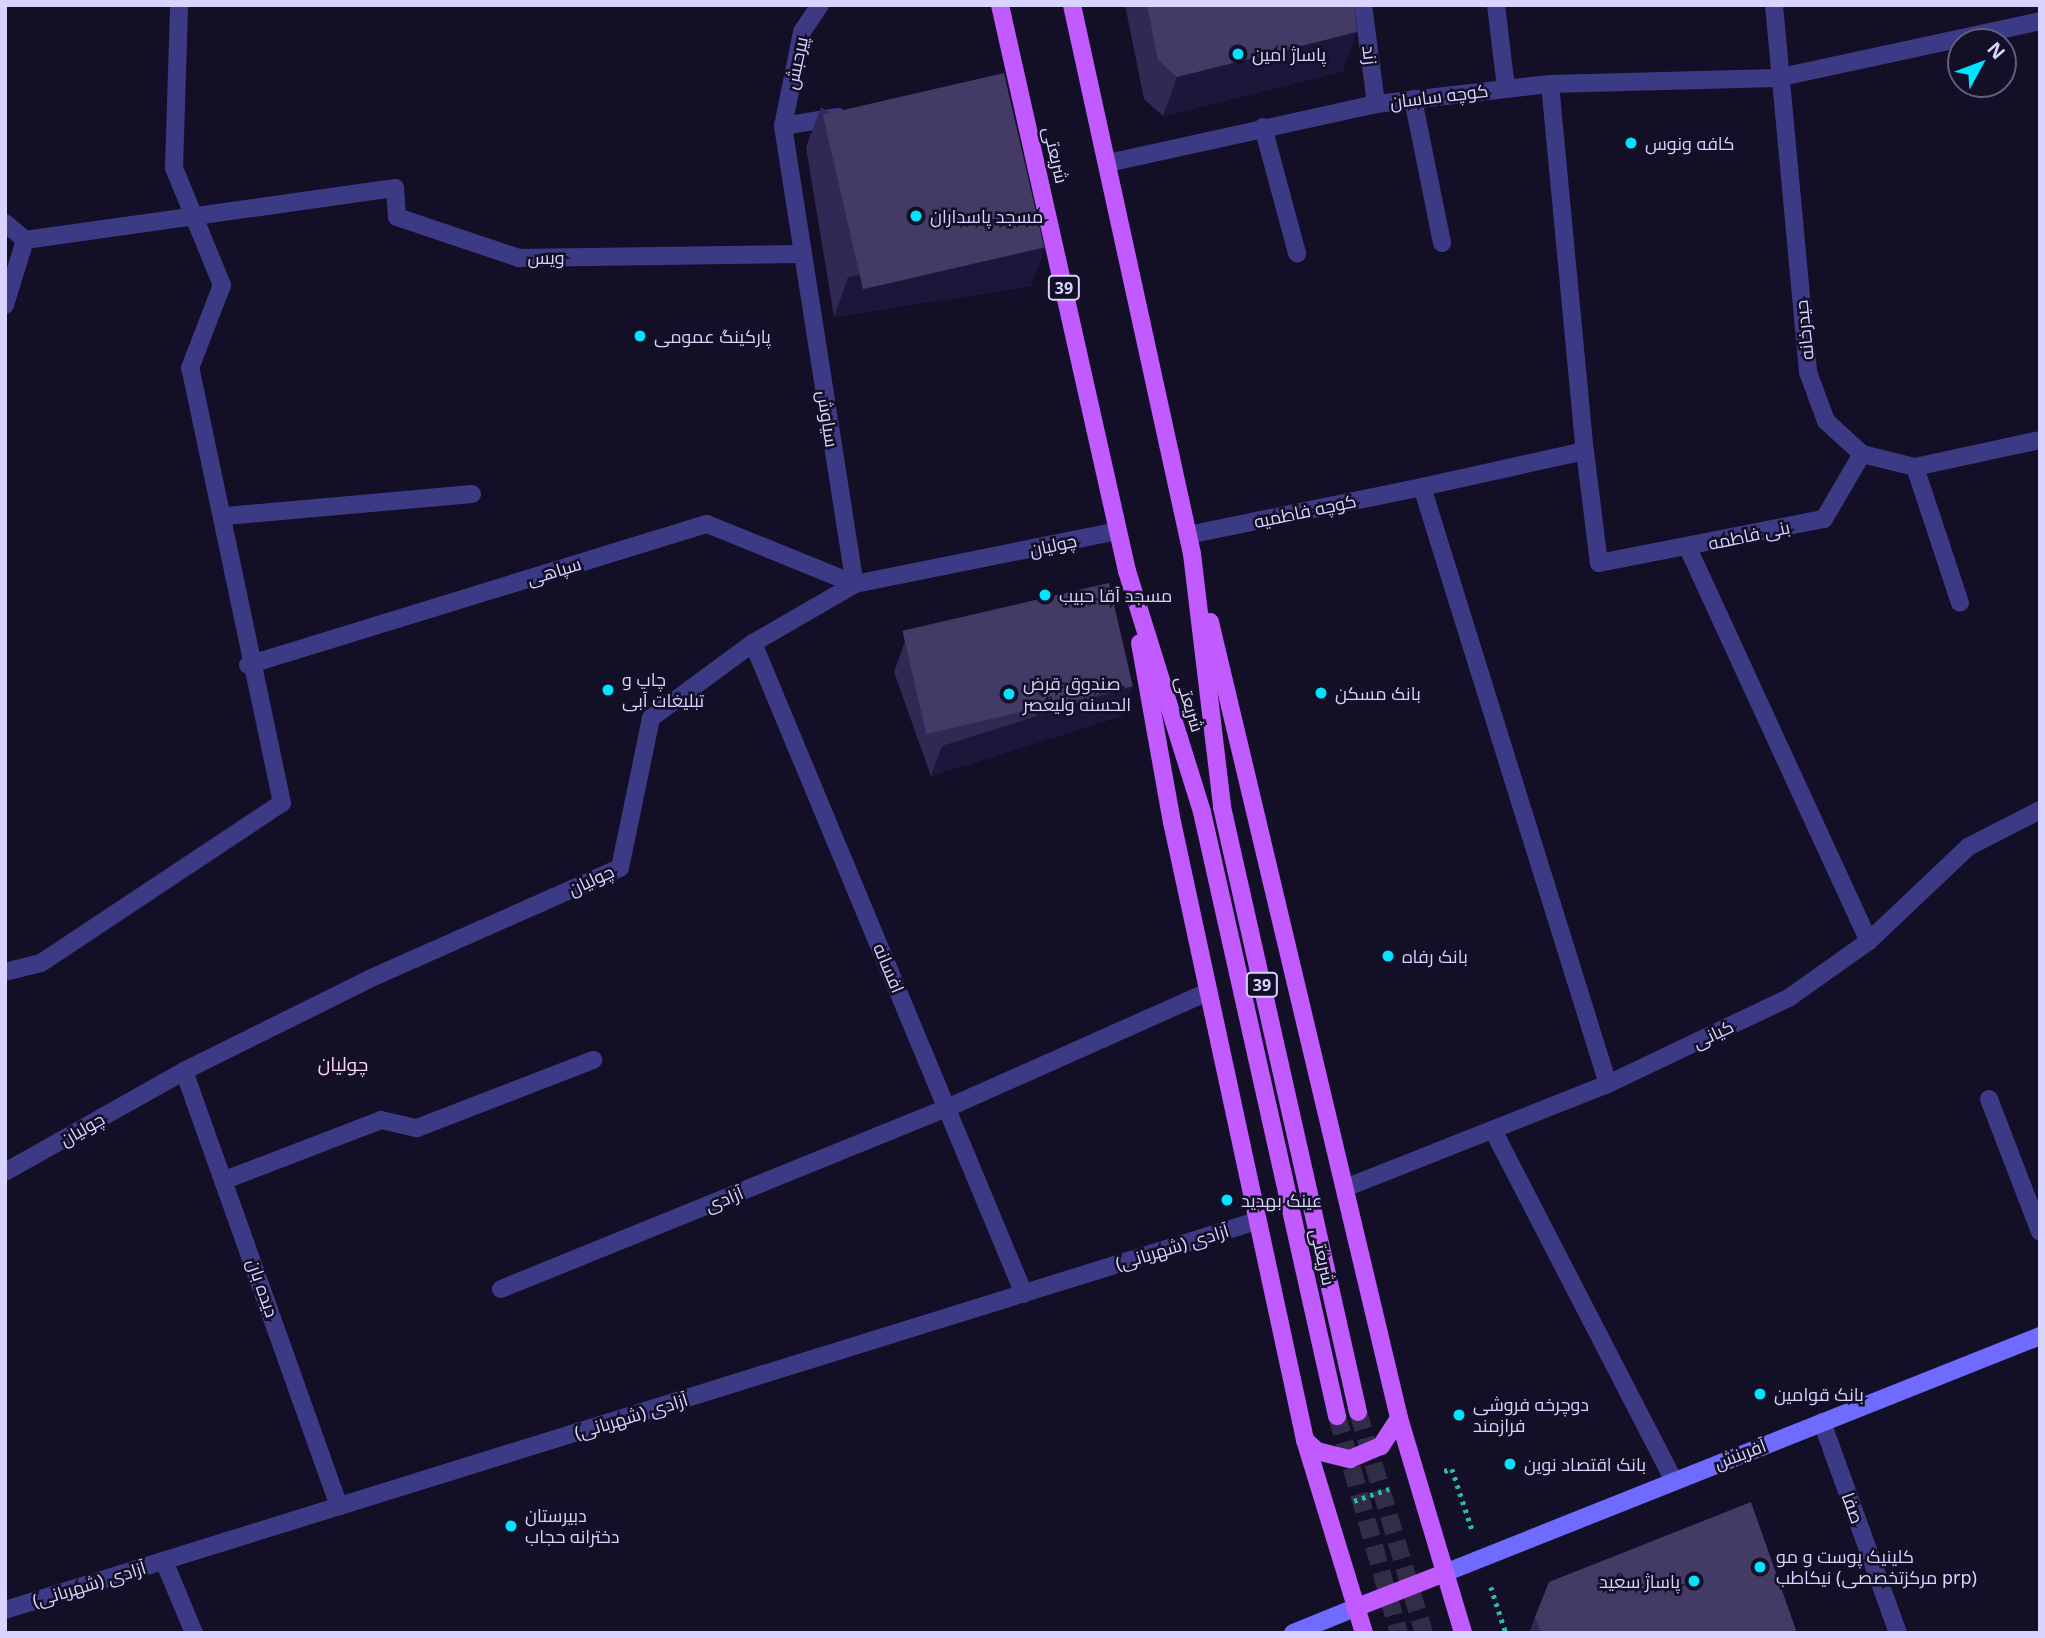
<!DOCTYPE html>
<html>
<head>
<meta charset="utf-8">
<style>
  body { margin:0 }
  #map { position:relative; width:2045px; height:1638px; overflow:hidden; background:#130f26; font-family:"Noto Sans",Cairo,sans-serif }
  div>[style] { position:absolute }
  .primary-tunnel>* { height:18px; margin-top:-9px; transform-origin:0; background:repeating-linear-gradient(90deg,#312d47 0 18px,transparent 0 27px) }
  .path>* { height:4.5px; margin-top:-2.25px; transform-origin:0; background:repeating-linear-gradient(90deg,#2fb8b0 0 3.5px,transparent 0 8.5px) }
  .lane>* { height:18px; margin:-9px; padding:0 9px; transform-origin:9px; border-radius:9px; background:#3d3a85 }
  .street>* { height:18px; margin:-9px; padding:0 9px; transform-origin:9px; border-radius:9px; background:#3d3a85 }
  .secondary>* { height:18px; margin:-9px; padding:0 9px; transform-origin:9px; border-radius:9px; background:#6f6bff }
  .primary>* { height:18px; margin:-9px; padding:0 9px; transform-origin:9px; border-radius:9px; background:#c25bff }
  .wall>* { inset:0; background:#312854 }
  .shaded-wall>* { inset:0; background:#1d163a }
  .building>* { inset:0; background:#433a66; transform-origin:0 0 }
  .dots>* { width:19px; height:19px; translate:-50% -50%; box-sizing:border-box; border:4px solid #130f26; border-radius:50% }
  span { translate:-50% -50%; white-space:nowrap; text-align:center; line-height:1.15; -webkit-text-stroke:5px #130f26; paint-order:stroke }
  .shield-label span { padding:2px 5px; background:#130f26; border:2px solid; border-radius:5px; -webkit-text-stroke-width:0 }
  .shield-label { font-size:16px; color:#d9d4ff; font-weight:700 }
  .poi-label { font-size:18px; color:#d9d4ff }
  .left { translate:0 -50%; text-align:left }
  .right { translate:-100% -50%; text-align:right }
  .street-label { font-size:18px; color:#d9d4ff }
  .neighbourhood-label { font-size:19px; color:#ffd6f0 }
  .frame { position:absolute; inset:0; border:7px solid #d9d4ff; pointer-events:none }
  .north { position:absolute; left:1947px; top:28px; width:70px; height:70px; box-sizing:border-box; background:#130f26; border:2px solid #625e7d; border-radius:50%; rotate:49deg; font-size:19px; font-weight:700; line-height:28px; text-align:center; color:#d9d4ff }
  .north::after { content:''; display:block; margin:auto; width:24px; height:32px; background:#00e5ff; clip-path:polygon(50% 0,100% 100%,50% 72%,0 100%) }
</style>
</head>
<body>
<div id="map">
  <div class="primary-tunnel">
    <div style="left:1358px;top:1412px;width:231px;rotate:73.4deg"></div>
    <div style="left:1337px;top:1416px;width:226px;rotate:74.1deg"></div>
  </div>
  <div class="path">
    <div style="left:1444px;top:1471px;width:8px;rotate:-14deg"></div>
    <div style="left:1452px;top:1469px;width:63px;rotate:71.6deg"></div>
    <div style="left:1354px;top:1501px;width:37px;rotate:-19deg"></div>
    <div style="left:1491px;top:1587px;width:48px;rotate:71.9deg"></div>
  </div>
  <div class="lane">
    <div style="left:820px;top:5px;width:32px;rotate:124deg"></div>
    <div style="left:802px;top:32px;width:96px;rotate:101.4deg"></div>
    <div style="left:783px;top:126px;width:464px;rotate:81.1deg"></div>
    <div style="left:1363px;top:5px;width:100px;rotate:82.5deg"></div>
    <div style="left:1496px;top:5px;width:84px;rotate:83.1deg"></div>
    <div style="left:1413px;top:99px;width:147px;rotate:78.6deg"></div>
    <div style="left:783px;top:126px;width:56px;rotate:-9.3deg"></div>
    <div style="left:1263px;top:127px;width:131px;rotate:74.9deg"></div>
    <div style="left:5px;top:223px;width:26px;rotate:40deg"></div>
    <div style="left:25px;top:240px;width:374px;rotate:-8deg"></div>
    <div style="left:395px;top:188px;width:29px;rotate:86deg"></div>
    <div style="left:397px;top:217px;width:129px;rotate:18.6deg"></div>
    <div style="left:519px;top:258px;width:281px;rotate:-0.8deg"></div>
    <div style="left:5px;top:305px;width:68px;rotate:-72.9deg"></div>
    <div style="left:1915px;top:467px;width:143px;rotate:71.7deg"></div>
    <div style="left:226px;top:516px;width:247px;rotate:-5.1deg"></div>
    <div style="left:1188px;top:535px;width:239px;rotate:-11.6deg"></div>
    <div style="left:1422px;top:487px;width:625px;rotate:72.7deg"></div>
    <div style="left:1688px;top:548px;width:433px;rotate:65.3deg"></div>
    <div style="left:1599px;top:563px;width:229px;rotate:-11.1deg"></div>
    <div style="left:1824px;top:519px;width:75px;rotate:-59.7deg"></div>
    <div style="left:753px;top:643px;width:705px;rotate:67.4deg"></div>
    <div style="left:248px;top:665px;width:480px;rotate:-17.1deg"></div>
    <div style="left:707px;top:524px;width:160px;rotate:22.1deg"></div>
    <div style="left:5px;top:972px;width:37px;rotate:-14deg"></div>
    <div style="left:41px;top:963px;width:289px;rotate:-33.6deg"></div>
    <div style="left:282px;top:803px;width:445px;rotate:-101.9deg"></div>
    <div style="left:190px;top:368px;width:89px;rotate:-68.9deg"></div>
    <div style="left:222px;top:285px;width:126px;rotate:-112.3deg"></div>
    <div style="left:174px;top:168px;width:163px;rotate:-88.2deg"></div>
    <div style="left:184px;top:1071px;width:462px;rotate:70.4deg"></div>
    <div style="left:1989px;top:1099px;width:142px;rotate:69deg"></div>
    <div style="left:5px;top:1172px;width:206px;rotate:-29.4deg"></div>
    <div style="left:184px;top:1071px;width:207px;rotate:-26.4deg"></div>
    <div style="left:369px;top:979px;width:274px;rotate:-23.9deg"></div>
    <div style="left:620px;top:868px;width:153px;rotate:-78.3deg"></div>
    <div style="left:651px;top:718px;width:127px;rotate:-36.3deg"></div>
    <div style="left:753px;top:643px;width:118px;rotate:-30deg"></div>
    <div style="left:855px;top:584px;width:268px;rotate:-11.4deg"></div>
    <div style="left:225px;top:1180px;width:167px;rotate:-21deg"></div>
    <div style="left:381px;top:1120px;width:37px;rotate:13deg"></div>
    <div style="left:417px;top:1128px;width:189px;rotate:-21.1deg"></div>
    <div style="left:1345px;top:1188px;width:283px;rotate:-21.6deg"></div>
    <div style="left:1608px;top:1084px;width:202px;rotate:-25.5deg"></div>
    <div style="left:1790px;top:997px;width:97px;rotate:-35.3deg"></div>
    <div style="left:1869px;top:941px;width:137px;rotate:-43.5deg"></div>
    <div style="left:1968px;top:847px;width:81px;rotate:-27.2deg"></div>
    <div style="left:501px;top:1289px;width:481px;rotate:-22.1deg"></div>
    <div style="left:1822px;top:1422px;width:224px;rotate:70.2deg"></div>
    <div style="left:164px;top:1561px;width:78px;rotate:67.4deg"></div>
    <div style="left:5px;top:1610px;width:1310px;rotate:-17.27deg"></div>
  </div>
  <div class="street">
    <div style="left:1774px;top:5px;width:369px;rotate:84.7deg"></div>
    <div style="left:1808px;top:372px;width:52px;rotate:69.8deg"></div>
    <div style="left:1826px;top:421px;width:49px;rotate:42.5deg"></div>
    <div style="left:1862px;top:454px;width:55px;rotate:13.8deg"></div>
    <div style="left:1915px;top:467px;width:128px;rotate:-12.2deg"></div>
    <div style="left:1550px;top:84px;width:369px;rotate:84.6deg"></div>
    <div style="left:1108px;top:163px;width:274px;rotate:-12.4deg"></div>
    <div style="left:1376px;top:104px;width:175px;rotate:-6.6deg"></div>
    <div style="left:1550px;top:84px;width:227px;rotate:-1.5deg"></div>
    <div style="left:1777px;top:78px;width:269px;rotate:-12.2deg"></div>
    <div style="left:1422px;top:487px;width:167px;rotate:-12.5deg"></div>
    <div style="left:1585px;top:451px;width:113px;rotate:82.9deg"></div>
    <div style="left:947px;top:1108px;width:286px;rotate:-24deg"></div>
    <div style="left:1494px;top:1132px;width:392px;rotate:62.7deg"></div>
  </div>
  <div class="secondary">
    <div style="left:1442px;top:1574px;width:644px;rotate:-21.7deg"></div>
    <div style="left:1293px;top:1633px;width:67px;rotate:-22deg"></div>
  </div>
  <div class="primary">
    <div style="left:1000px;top:5px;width:580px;rotate:77.35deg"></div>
    <div style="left:1127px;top:571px;width:252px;rotate:72.7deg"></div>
    <div style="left:1202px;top:812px;width:619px;rotate:77.4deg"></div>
    <div style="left:1072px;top:5px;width:562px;rotate:77.67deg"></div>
    <div style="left:1192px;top:554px;width:255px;rotate:83.2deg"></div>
    <div style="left:1222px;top:807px;width:620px;rotate:77.33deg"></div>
    <div style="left:1210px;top:622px;width:818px;rotate:76.64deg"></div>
    <div style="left:1399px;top:1418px;width:224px;rotate:73.4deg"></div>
    <div style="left:1140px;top:643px;width:182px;rotate:79.9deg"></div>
    <div style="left:1172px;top:822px;width:632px;rotate:77.85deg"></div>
    <div style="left:1305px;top:1440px;width:202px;rotate:73deg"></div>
    <div style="left:1305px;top:1440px;width:16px;rotate:43deg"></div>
    <div style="left:1317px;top:1451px;width:34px;rotate:14deg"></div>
    <div style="left:1350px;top:1459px;width:34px;rotate:-23deg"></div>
    <div style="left:1381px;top:1446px;width:33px;rotate:-57deg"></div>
    <div style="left:1355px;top:1608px;width:93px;rotate:-21.3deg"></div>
  </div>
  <div class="wall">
    <div style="clip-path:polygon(1125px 5px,1354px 5px,1343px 71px,1163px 116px,1144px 99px)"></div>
    <div style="clip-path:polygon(821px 107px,1045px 247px,1031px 286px,834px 317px,806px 147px)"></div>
    <div style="clip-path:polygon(905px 641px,1132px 686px,1121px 716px,931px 776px,894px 672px)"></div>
    <div style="clip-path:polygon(1535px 1617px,1797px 1633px,1529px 1633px)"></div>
  </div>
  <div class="shaded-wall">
    <div style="clip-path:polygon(1357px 32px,1343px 71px,1163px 116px,1177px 77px)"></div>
    <div style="clip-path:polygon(1045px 247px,1031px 286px,834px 317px,848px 277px)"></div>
    <div style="clip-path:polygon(1132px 686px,1121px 716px,931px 776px,942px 746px)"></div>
  </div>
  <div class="building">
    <div style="clip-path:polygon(1147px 5px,1354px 5px,1357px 32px,1177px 77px,1158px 60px)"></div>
    <div style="left:1004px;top:73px;width:179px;height:186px;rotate:77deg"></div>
    <div style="left:1109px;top:583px;width:106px;height:212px;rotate:77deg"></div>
    <div style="clip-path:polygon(1751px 1502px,1797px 1633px,1541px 1633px,1535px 1617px,1549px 1582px)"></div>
  </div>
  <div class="dots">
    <div style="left:1238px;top:54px;background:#00e5ff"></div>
    <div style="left:1631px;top:143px;background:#00e5ff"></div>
    <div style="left:916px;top:216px;background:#00e5ff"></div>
    <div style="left:640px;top:336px;background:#00e5ff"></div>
    <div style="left:1045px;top:595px;background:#00e5ff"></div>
    <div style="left:608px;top:690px;background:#00e5ff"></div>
    <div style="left:1321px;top:693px;background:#00e5ff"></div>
    <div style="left:1009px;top:694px;background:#00e5ff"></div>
    <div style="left:1388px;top:956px;background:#00e5ff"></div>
    <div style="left:1227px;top:1200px;background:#00e5ff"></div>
    <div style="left:1760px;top:1394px;background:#00e5ff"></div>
    <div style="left:1459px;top:1415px;background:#00e5ff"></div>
    <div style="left:1510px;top:1464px;background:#00e5ff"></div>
    <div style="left:511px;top:1526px;background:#00e5ff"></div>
    <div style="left:1760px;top:1567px;background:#00e5ff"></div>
    <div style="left:1694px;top:1581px;background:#00e5ff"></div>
  </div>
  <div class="shield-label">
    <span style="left:1064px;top:288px">39</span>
    <span style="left:1262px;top:985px">39</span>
  </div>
  <div class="poi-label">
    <span class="left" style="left:1252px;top:54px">پاساژ امین</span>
    <span class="left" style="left:1645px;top:143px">کافه ونوس</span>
    <span class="left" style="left:930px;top:216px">مسجد پاسداران</span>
    <span class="left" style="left:654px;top:336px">پارکینگ عمومی</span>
    <span class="left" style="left:1059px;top:595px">مسجد آقا حبیب</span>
    <span class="left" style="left:622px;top:690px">چاپ و<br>تبلیغات آبی</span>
    <span class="left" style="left:1023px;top:694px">صندوق قرض<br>الحسنه ولیعصر</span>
    <span class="left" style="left:1335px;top:693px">بانک مسکن</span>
    <span class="left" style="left:1402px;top:956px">بانک رفاه</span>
    <span class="left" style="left:1241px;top:1200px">عینک بهدید</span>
    <span class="left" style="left:1774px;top:1394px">بانک قوامین</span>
    <span class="left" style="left:1473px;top:1415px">دوچرخه فروشی<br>فرازمند</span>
    <span class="left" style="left:1524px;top:1464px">بانک اقتصاد نوین</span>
    <span class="left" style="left:525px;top:1526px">دبیرستان<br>دخترانه حجاب</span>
    <span class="left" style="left:1776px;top:1567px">کلینیک پوست و مو<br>نیکاطب (مرکزتخصصی prp)</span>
    <span class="right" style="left:1680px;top:1581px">پاساژ سعید</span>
  </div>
  <div class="street-label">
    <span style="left:1370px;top:55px;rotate:83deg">زند</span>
    <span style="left:796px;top:63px;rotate:-78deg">پیرحبش</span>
    <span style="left:1439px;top:96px;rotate:-7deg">کوچه ساسان</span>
    <span style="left:1056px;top:155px;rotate:77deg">شریعتی</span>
    <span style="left:546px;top:257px">ویس</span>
    <span style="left:1804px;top:330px;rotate:-96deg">حیدرخانه</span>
    <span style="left:828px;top:419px;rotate:81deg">سیاوش</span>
    <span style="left:1305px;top:511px;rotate:-12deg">کوچه فاطمیه</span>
    <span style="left:1749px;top:535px;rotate:-12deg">بنی فاطمه</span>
    <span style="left:1053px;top:545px;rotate:-12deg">چولیان</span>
    <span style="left:554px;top:571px;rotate:-17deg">سپاهی</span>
    <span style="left:1190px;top:704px;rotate:73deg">شریعتی</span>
    <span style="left:591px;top:880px;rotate:-25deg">چولیان</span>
    <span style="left:889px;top:968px;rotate:67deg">افسانه</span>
    <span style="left:1713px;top:1034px;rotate:-25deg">کیانی</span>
    <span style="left:82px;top:1129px;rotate:-30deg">چولیان</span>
    <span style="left:724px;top:1199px;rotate:-22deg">آزادی</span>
    <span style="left:1172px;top:1247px;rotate:-17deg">آزادی (شهربانی)</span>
    <span style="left:1323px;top:1257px;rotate:77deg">شریعتی</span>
    <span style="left:263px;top:1288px;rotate:71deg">دیده بان</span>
    <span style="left:631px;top:1416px;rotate:-17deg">آزادی (شهربانی)</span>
    <span style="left:1740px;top:1454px;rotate:-21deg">آفرینش</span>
    <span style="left:1853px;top:1508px;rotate:70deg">صفا</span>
    <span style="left:89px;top:1584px;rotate:-17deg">آزادی (شهربانی)</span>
  </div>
  <div class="neighbourhood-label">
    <span style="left:343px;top:1065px">چولیان</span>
  </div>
  <div class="frame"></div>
  <div class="north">N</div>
</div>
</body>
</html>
